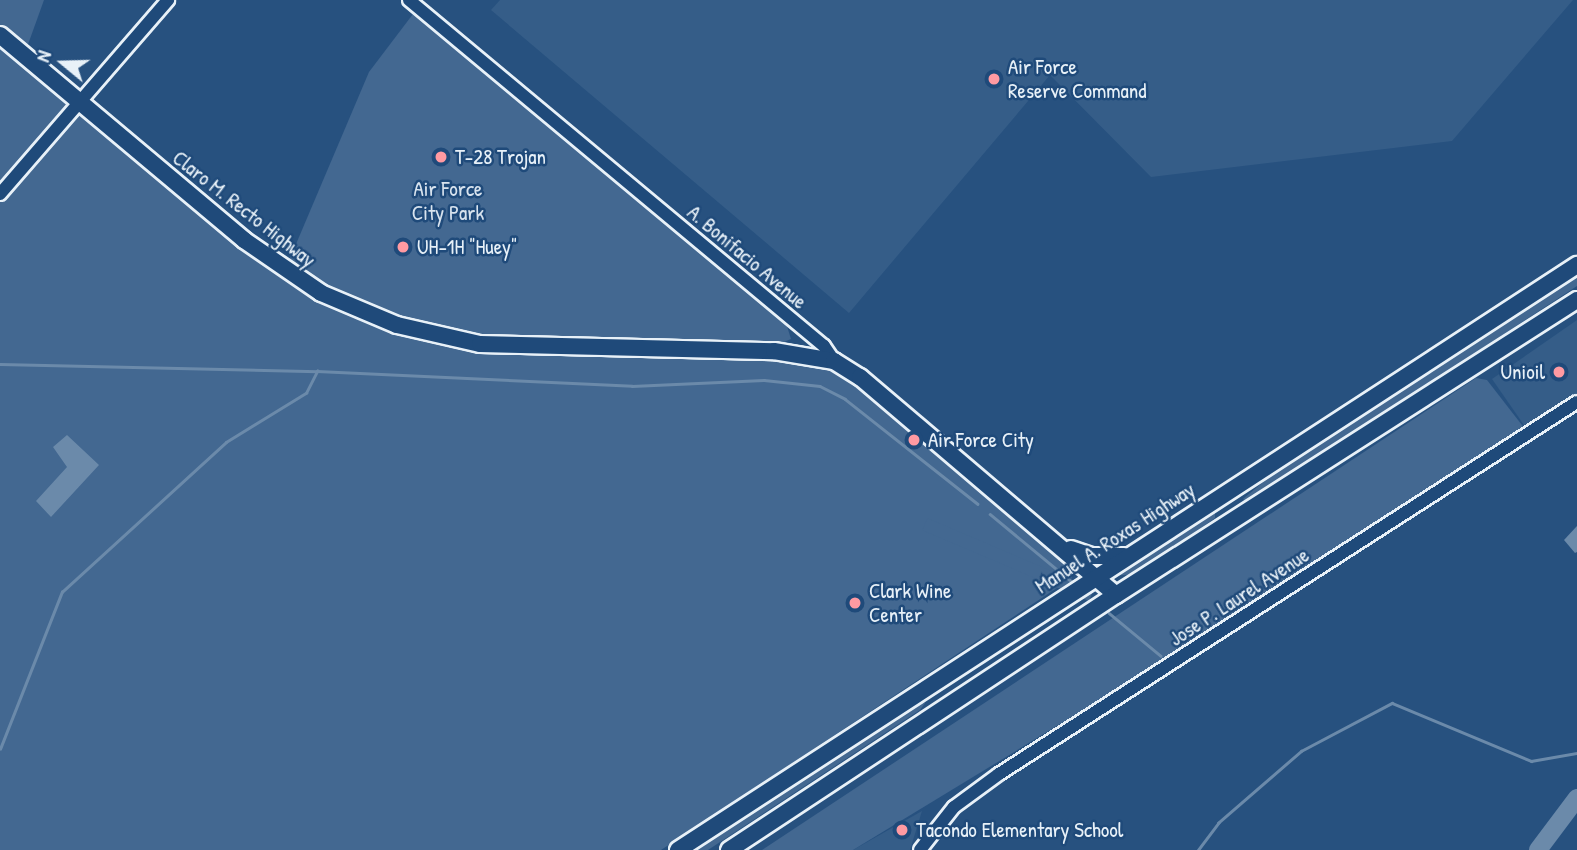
<!DOCTYPE html>
<html>
<head>
<meta charset="utf-8">
<style>
  body { margin:0 }
  #map { position:relative; width:1577px; height:850px; overflow:hidden; background:#27517f; font-family:"Patrick Hand",sans-serif }
  div>[style] { position:absolute }
  .built>* { inset:0; background:#355d88 }
  .green>* { inset:0; background:#436891; transform-origin:0 0 }
  .water>* { inset:0; background:#6b8aaa }
  .stream>* { height:2.5px; margin:-1.25px; padding:0 1.25px; transform-origin:1.25px; border-radius:1.25px; background:#6b8aaa }
  .river>* { height:18px; margin:-9px; padding:0 9px; transform-origin:9px; border-radius:9px; background:#6b8aaa }
  .roads { filter:drop-shadow(2px 0 #e8f1f8) drop-shadow(-2px 0 #e8f1f8) drop-shadow(0 2px #e8f1f8) drop-shadow(0 -2px #e8f1f8) }
  .minor>* { height:12px; margin:-6px; padding:0 6px; transform-origin:6px; border-radius:6px; background:#1f4a7a }
  .major>* { height:16px; margin:-8px; padding:0 8px; transform-origin:8px; border-radius:8px; background:#1f4a7a }
  .dots>* { width:19px; height:19px; translate:-50% -50%; box-sizing:border-box; border:4px solid #1f4a7a; border-radius:50% }
  span { translate:-50% -50%; white-space:nowrap; text-align:center; line-height:1.15; -webkit-text-stroke:5px #1f4a7a; paint-order:stroke }
  .poi-label { font-size:21px; color:#e8f1f8 }
  .left { translate:0 -50%; text-align:left }
  .right { translate:-100% -50%; text-align:right }
  .park-label { font-size:21px; color:#d8e3ee }
  .street-label { font-size:21px; color:#e8f1f8 }
  .north { position:absolute; left:28px; top:28px; width:70px; height:70px; -webkit-text-stroke:5px #1f4a7a; paint-order:stroke; rotate:289deg; font-size:19px; font-weight:700; line-height:28px; text-align:center; color:#e8f1f8 }
  .north::after { content:''; display:block; margin:auto; width:24px; height:32px; background:#e8f1f8; clip-path:polygon(50% 0,100% 100%,50% 72%,0 100%) }
</style>
</head>
<body>
<div id="map">
  <div class="built">
    <div style="clip-path:polygon(500px 0,1573px 0,1452px 141px,1151px 177px,1050px 75px,849px 313px,491px 10px)"></div>
    <div style="clip-path:polygon(1577px 320px,1577px 396px,1526px 428px,1492px 379px)"></div>
    <div style="clip-path:polygon(922px 811px,910px 850px,853px 850px)"></div>
  </div>
  <div class="green">
    <div style="clip-path:polygon(0 0,44px 0,26px 50px,0 27px)"></div>
    <div style="clip-path:polygon(413px 14px,786px 323px,791px 339px,779px 344px,499px 337px,422px 323px,358px 302px,288px 263px,369px 72px)"></div>
    <div style="clip-path:polygon(0 48px,246px 250px,304px 290px,412px 335px,763px 355px,831px 367px,854px 382px,1068px 564px,1072px 578px,661px 850px,0 850px)"></div>
    <div style="clip-path:polygon(1577px 274px,1577px 286px,1256px 497px,1247px 502px,1243px 499px,1296px 454px)"></div>
    <div style="clip-path:polygon(1476px 378px,1487px 380px,1525px 429px,1167px 659px,853px 850px,762px 850px)"></div>
    <div style="clip-path:polygon(1215px 509px,1215px 518px,1136px 574px,1112px 576px)"></div>
    <div style="left:1094px;top:589px;width:13px;height:181px;rotate:113deg"></div>
    <div style="clip-path:polygon(922px 699px,925px 703px,920px 710px,708px 850px,690px 850px)"></div>
  </div>
  <div class="water">
    <div style="clip-path:polygon(67px 435px,99px 465px,51px 517px,36px 501px,67px 467px,53px 447px)"></div>
    <div style="clip-path:polygon(1577px 526px,1577px 552px,1575px 553px,1564px 540px)"></div>
  </div>
  <div class="stream">
    <div style="left:0;top:364px;width:317px;rotate:1.3deg"></div>
    <div style="left:990px;top:514px;width:105px;rotate:39.6deg"></div>
    <div style="left:1109px;top:613px;width:67px;rotate:39.6deg"></div>
    <div style="left:0;top:749px;width:169px;rotate:-68.5deg"></div>
    <div style="left:62px;top:592px;width:222px;rotate:-42.4deg"></div>
    <div style="left:226px;top:442px;width:94px;rotate:-31.5deg"></div>
    <div style="left:306px;top:393px;width:25px;rotate:-63deg"></div>
    <div style="left:317px;top:371px;width:315px;rotate:2.7deg"></div>
    <div style="left:632px;top:386px;width:132px;rotate:-2.6deg"></div>
    <div style="left:764px;top:380px;width:56px;rotate:6.1deg"></div>
    <div style="left:820px;top:386px;width:28px;rotate:27deg"></div>
    <div style="left:845px;top:399px;width:169px;rotate:38.3deg"></div>
    <div style="left:1198px;top:850px;width:34px;rotate:-53deg"></div>
    <div style="left:1218px;top:823px;width:110px;rotate:-40.9deg"></div>
    <div style="left:1301px;top:751px;width:103px;rotate:-27.8deg"></div>
    <div style="left:1392px;top:703px;width:151px;rotate:22.6deg"></div>
    <div style="left:1531px;top:761px;width:47px;rotate:-9.9deg"></div>
  </div>
  <div class="river">
    <div style="left:1538px;top:850px;width:65px;rotate:-53.1deg"></div>
  </div>
  <div class="roads">
    <div class="minor">
      <div style="left:409px;top:0;width:540px;rotate:39.82deg"></div>
      <div style="left:824px;top:346px;width:18px;rotate:56deg"></div>
      <div style="left:0;top:194px;width:257px;rotate:-49.1deg"></div>
      <div style="left:920px;top:850px;width:55px;rotate:-51.7deg"></div>
      <div style="left:954px;top:807px;width:56px;rotate:-36.3deg"></div>
      <div style="left:999px;top:774px;width:687px;rotate:-32.77deg"></div>
    </div>
    <div class="major">
      <div style="left:0;top:35px;width:319px;rotate:40deg"></div>
      <div style="left:244px;top:240px;width:93px;rotate:34.5deg"></div>
      <div style="left:321px;top:293px;width:82px;rotate:22.8deg"></div>
      <div style="left:397px;top:325px;width:85px;rotate:12.9deg"></div>
      <div style="left:480px;top:344px;width:294px;rotate:1.4deg"></div>
      <div style="left:774px;top:351px;width:61px;rotate:9.5deg"></div>
      <div style="left:834px;top:361px;width:31px;rotate:32deg"></div>
      <div style="left:860px;top:377px;width:336px;rotate:40.4deg"></div>
      <div style="left:1071px;top:549px;width:21px;rotate:19deg"></div>
      <div style="left:1091px;top:556px;width:33px"></div>
      <div style="left:678px;top:850px;width:1073px;rotate:-33.05deg"></div>
      <div style="left:729px;top:850px;width:463px;rotate:-33.4deg"></div>
      <div style="left:1116px;top:595px;width:547px;rotate:-32.62deg"></div>
    </div>
  </div>
  <div class="dots">
    <div style="left:994px;top:79px;background:#ff9aa2"></div>
    <div style="left:441px;top:157px;background:#ff9aa2"></div>
    <div style="left:403px;top:247px;background:#ff9aa2"></div>
    <div style="left:1559px;top:372px;background:#ff9aa2"></div>
    <div style="left:914px;top:440px;background:#ff9aa2"></div>
    <div style="left:855px;top:603px;background:#ff9aa2"></div>
    <div style="left:902px;top:830px;background:#ff9aa2"></div>
  </div>
  <div class="poi-label">
    <span class="left" style="left:1008px;top:79px">Air Force<br>Reserve Command</span>
    <span class="left" style="left:455px;top:157px">T-28 Trojan</span>
    <span class="left" style="left:417px;top:247px">UH-1H "Huey"</span>
    <span class="right" style="left:1545px;top:372px">Unioil</span>
    <span class="left" style="left:928px;top:440px">Air Force City</span>
    <span class="left" style="left:869px;top:603px">Clark Wine<br>Center</span>
    <span class="left" style="left:916px;top:830px">Tacondo Elementary School</span>
  </div>
  <div class="park-label">
    <span style="left:448px;top:201px">Air Force<br>City Park</span>
  </div>
  <div class="street-label">
    <span style="left:244px;top:209px;rotate:38deg">Claro M. Recto Highway</span>
    <span style="left:747px;top:257px;rotate:40deg">A. Bonifacio Avenue</span>
    <span style="left:1115px;top:538px;rotate:-33deg">Manuel A. Roxas Highway</span>
    <span style="left:1239px;top:597px;rotate:-33deg">Jose P. Laurel Avenue</span>
  </div>
  <div class="north">N</div>
</div>
</body>
</html>
